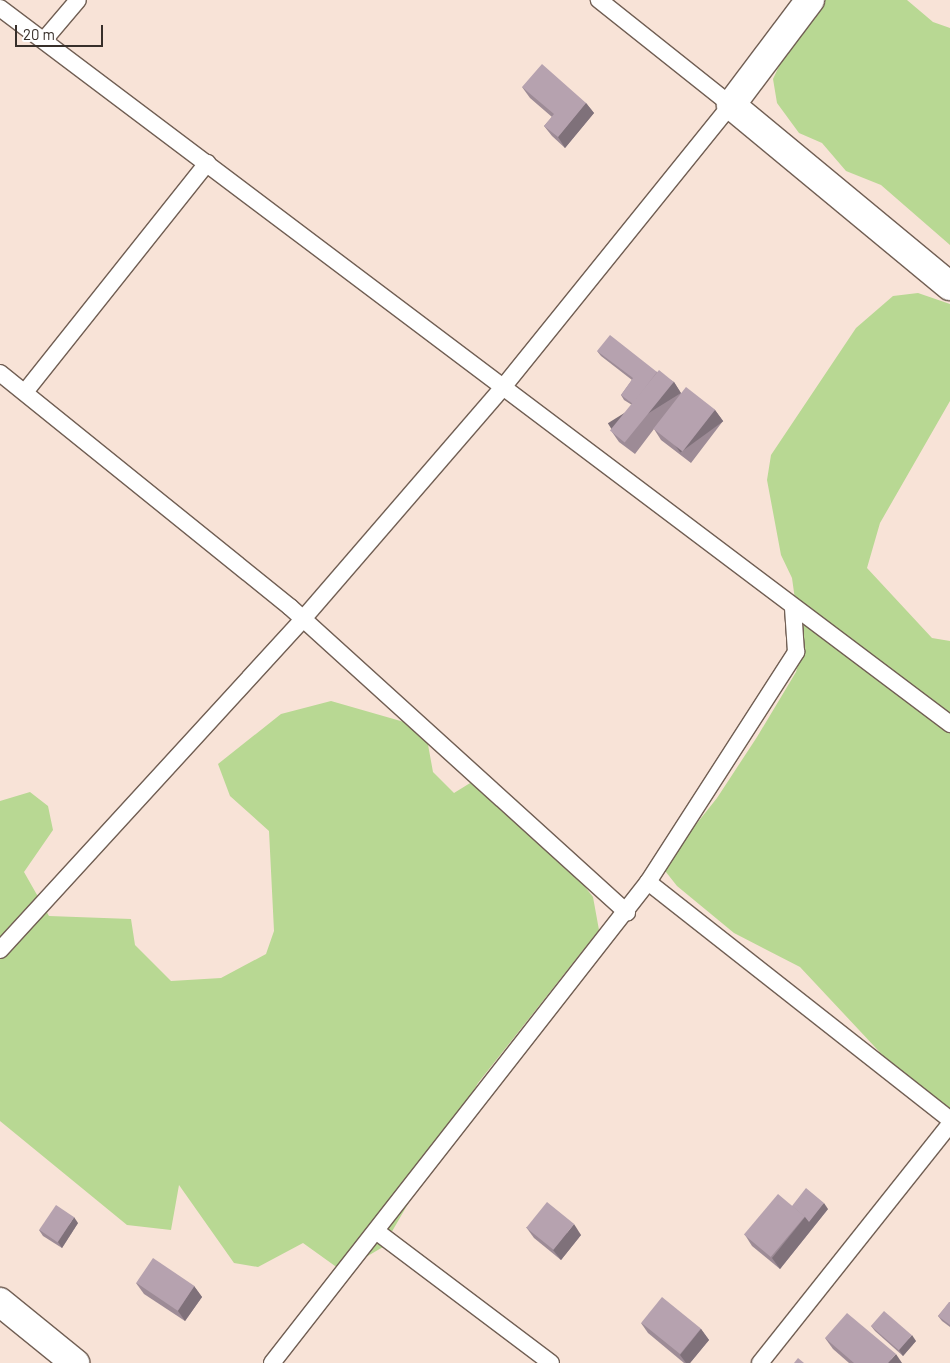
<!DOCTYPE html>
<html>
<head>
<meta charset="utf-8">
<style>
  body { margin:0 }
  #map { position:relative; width:950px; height:1363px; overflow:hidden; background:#f8e3d7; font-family:Barlow,sans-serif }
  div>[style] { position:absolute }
  .green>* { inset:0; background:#b8d893 }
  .roads { filter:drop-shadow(1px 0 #715f54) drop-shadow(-1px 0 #715f54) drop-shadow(0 1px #715f54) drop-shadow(0 -1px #715f54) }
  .service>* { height:16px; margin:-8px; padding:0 8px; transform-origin:8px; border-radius:8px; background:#fff }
  .minor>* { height:28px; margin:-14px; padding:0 14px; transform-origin:14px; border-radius:14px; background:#fff }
  .wall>* { inset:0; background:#9d8b96 }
  .shaded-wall>* { inset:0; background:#7f717a; transform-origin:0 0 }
  .building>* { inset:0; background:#b6a2af; transform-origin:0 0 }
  span { translate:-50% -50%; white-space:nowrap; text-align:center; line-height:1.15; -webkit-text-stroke:4px #fff; paint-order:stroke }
  .scale { position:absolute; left:15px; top:25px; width:88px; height:22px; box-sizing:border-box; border:2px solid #372f2a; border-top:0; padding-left:6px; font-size:15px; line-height:18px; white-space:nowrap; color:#372f2a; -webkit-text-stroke:4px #fff; paint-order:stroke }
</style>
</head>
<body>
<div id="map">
  <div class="green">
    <div style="clip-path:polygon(810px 0,907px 0,933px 22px,950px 28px,950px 245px,881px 185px,846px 171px,822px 143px,799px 133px,777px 103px,773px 79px)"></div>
    <div style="clip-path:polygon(918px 293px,950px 304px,950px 401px,880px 523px,867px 568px,932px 638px,950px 641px,950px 1108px,918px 1093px,800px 967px,734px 933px,677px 886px,662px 867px,717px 798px,757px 737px,796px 672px,802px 650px,792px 578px,781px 555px,767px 480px,771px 455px,856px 328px,893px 296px)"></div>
    <div style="clip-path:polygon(331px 701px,425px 728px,433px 772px,454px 793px,475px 780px,517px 800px,593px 897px,599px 930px,478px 1083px,383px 1247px,342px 1271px,303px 1243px,258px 1267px,234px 1263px,179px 1185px,171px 1230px,127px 1225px,0 1121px,0 801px,30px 792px,48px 806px,53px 830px,24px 872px,49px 916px,131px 919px,135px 945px,171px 981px,221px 978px,266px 954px,274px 931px,269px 831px,230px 796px,218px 764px,281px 714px)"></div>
  </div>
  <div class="roads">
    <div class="service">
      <div style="left:0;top:8px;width:1190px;rotate:37deg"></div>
      <div style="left:44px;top:40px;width:52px;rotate:-49.6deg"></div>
      <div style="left:0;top:373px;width:373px;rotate:38.9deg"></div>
      <div style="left:290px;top:607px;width:455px;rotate:42.2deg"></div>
      <div style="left:25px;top:392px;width:293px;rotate:-51.5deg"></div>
      <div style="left:648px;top:882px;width:385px;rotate:38.2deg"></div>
      <div style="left:0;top:950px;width:449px;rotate:-47.5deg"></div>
      <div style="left:303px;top:619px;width:308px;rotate:-49.2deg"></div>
      <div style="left:504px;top:386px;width:361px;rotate:-51.1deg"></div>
      <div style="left:731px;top:105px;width:169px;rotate:-141.5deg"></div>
      <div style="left:376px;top:1231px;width:219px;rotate:37deg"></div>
      <div style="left:272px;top:1363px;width:611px;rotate:-51.99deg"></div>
      <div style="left:648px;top:882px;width:274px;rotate:-57.2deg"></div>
      <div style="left:796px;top:652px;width:44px;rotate:-93.9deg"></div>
      <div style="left:760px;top:1363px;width:305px;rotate:-51.5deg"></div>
    </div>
    <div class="minor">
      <div style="left:810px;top:0;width:131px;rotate:127deg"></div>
      <div style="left:731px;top:105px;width:284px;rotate:39.6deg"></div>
      <div style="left:0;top:1302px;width:97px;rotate:39.1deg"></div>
    </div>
  </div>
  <div class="wall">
    <div style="clip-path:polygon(522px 87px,586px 103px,594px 113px,565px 148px,552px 136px,544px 126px,552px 117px,530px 98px)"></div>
    <div style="clip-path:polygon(597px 351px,657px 372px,674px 382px,681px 393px,715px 410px,723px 421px,691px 463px,661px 440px,654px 429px,635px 454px,619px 442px,612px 432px,632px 405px,624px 400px,621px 395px,632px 380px,601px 356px)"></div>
    <div style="clip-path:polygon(792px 1206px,828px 1209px,780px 1269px,752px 1246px,745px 1235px)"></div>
    <div style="clip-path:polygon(78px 1223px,62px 1248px,43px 1236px,39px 1230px)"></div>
    <div style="clip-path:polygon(526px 1227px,581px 1235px,561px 1260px,534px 1238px)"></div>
    <div style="clip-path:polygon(136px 1283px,194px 1286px,202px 1297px,185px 1321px,144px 1294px)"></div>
    <div style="clip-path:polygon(950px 1302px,950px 1327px,942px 1321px,938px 1316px)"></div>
    <div style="clip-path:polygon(641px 1323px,701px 1329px,709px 1340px,690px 1363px,684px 1363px,648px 1333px)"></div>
    <div style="clip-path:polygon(871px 1326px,916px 1341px,903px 1356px,875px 1331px)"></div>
    <div style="clip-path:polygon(825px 1338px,902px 1363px,849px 1363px,833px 1349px)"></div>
  </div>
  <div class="shaded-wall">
    <div style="clip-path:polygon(586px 103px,594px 113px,565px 148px,558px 137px)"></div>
    <div style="left:674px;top:382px;width:13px;height:78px;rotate:58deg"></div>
    <div style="left:715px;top:410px;width:14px;height:53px;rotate:54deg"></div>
    <div style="clip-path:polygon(824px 1203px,828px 1209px,780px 1269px,772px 1258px,805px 1217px)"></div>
    <div style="clip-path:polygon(74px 1217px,78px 1223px,62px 1248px,58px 1242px)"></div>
    <div style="clip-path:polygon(574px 1224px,581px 1235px,561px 1260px,553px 1250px)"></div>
    <div style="clip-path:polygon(194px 1286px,202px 1297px,185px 1321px,178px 1311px)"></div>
    <div style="clip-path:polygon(701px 1329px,709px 1340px,690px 1363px,686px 1363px,680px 1355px)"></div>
    <div style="clip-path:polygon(912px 1335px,916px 1341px,903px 1356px,899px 1350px)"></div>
    <div style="clip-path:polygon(896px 1354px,902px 1363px,888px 1363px)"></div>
  </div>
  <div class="building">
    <div style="clip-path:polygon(542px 64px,586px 103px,558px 137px,544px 126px,554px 114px,522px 87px)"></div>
    <div style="clip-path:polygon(610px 335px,657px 372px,633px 404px,621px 395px,633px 378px,597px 351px)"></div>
    <div style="left:659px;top:370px;width:19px;height:78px;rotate:39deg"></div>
    <div style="left:686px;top:387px;width:37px;height:53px;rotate:38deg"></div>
    <div style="clip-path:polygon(806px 1188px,824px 1203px,809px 1222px,805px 1217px,792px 1206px)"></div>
    <div style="left:778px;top:1194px;width:35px;height:53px;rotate:40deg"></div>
    <div style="left:547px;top:1202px;width:35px;height:33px;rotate:39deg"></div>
    <div style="left:56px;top:1205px;width:22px;height:30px;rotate:34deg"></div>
    <div style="left:153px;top:1258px;width:50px;height:30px;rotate:34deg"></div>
    <div style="left:662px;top:1297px;width:50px;height:33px;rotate:39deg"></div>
    <div style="clip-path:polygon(949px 1302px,950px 1302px,950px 1325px,938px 1316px)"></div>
    <div style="left:884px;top:1311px;width:37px;height:20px;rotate:41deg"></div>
    <div style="clip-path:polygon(847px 1313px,896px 1354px,888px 1363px,854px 1363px,825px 1338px)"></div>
    <div style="clip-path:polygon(798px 1358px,804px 1363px,794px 1363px)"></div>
  </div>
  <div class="scale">20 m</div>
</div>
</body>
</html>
